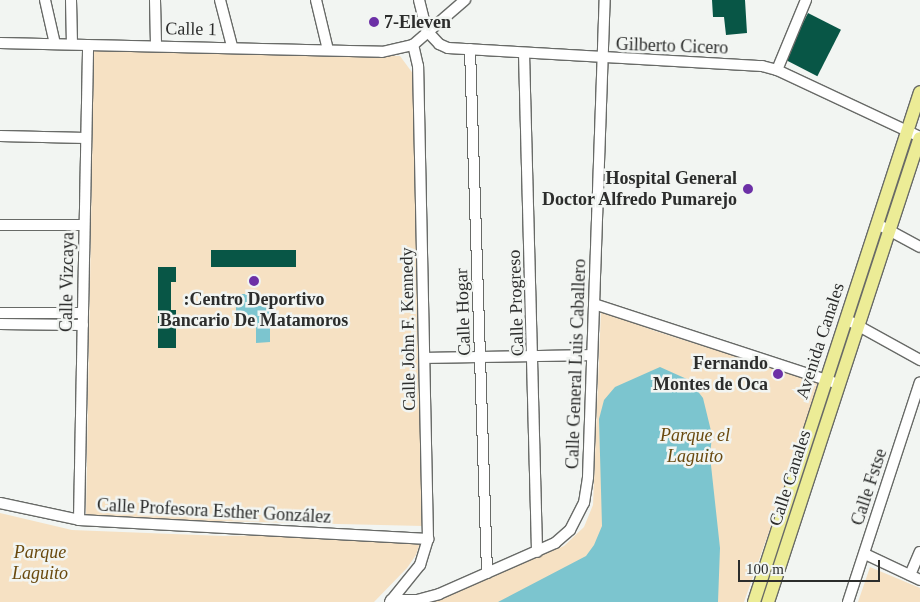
<!DOCTYPE html>
<html>
<head>
<meta charset="utf-8">
<style>
  body { margin:0 }
  #map { position:relative; width:920px; height:602px; overflow:hidden; background:#f2f5f2; font-family:Georgia,serif }
  div>[style] { position:absolute }
  .green>* { inset:0; background:#f6e1c3 }
  .water>* { inset:0; background:#7cc5cf }
  .building>* { inset:0; background:#085646; transform-origin:0 0 }
  .roads { filter:drop-shadow(1px 0 #686a67) drop-shadow(-1px 0 #686a67) drop-shadow(0 1px #686a67) drop-shadow(0 -1px #686a67) }
  .minor>* { height:10px; margin:-5px; padding:0 5px; transform-origin:5px; border-radius:5px; background:#fff }
  .major>* { height:12px; margin:-6px; padding:0 6px; transform-origin:6px; border-radius:6px; background:#ecec96 }
  .dots>* { width:14px; height:14px; translate:-50% -50%; box-sizing:border-box; border:2px solid #f2f5f2; border-radius:50% }
  span { translate:-50% -50%; white-space:nowrap; text-align:center; line-height:1.15; -webkit-text-stroke:5px #f2f5f2; paint-order:stroke }
  .poi-label { font-size:18px; color:#2c2d2c; font-weight:700 }
  .left { translate:0 -50%; text-align:left }
  .right { translate:-100% -50%; text-align:right }
  .street-label { font-size:18px; color:#2c2d2c }
  .park-label { font-size:18px; color:#69490e; font-style:italic }
  .scale { position:absolute; left:738px; top:560px; width:142px; height:22px; box-sizing:border-box; border:2px solid #2c2d2c; border-top:0; padding-left:6px; font-size:15px; line-height:18px; white-space:nowrap; color:#2c2d2c; -webkit-text-stroke:4px #f2f5f2; paint-order:stroke }
</style>
</head>
<body>
<div id="map">
  <div class="green">
    <div style="clip-path:polygon(94px 48px,400px 56px,414px 75px,423px 526px,86px 518px)"></div>
    <div style="clip-path:polygon(601px 310px,655px 331px,822px 383px,744px 602px,428px 602px,564px 546px,584px 527px,593px 505px)"></div>
    <div style="clip-path:polygon(0 513px,72px 530px,223px 536px,299px 535px,420px 543px,416px 555px,407px 568px,374px 602px,0 602px)"></div>
    <div style="clip-path:polygon(870px 567px,920px 588px,920px 602px,858px 602px)"></div>
  </div>
  <div class="water">
    <div style="clip-path:polygon(236px 294px,249px 294px,249px 306px,270px 306px,270px 342px,256px 343px,256px 324px,236px 324px)"></div>
    <div style="clip-path:polygon(660px 367px,689px 380px,703px 398px,712px 435px,710px 456px,720px 548px,718px 602px,498px 602px,586px 556px,594px 545px,602px 526px,599px 419px,604px 400px,615px 387px)"></div>
  </div>
  <div class="building">
    <div style="clip-path:polygon(712px 0,745px 0,747px 33px,726px 35px,724px 17px,713px 17px)"></div>
    <div style="left:808px;top:13px;width:37px;height:52px;rotate:27deg"></div>
    <div style="left:296px;top:250px;width:17px;height:85px;rotate:90deg"></div>
    <div style="clip-path:polygon(158px 267px,176px 267px,176px 282px,171px 282px,171px 310px,176px 310px,176px 348px,158px 348px)"></div>
  </div>
  <div class="roads">
    <div class="minor">
      <div style="left:45px;top:0;width:45px;rotate:77.2deg"></div>
      <div style="left:71px;top:0;width:44px;rotate:88.7deg"></div>
      <div style="left:155px;top:0;width:45px;rotate:88.7deg"></div>
      <div style="left:220px;top:0;width:48px;rotate:75.4deg"></div>
      <div style="left:316px;top:0;width:51px;rotate:76.5deg"></div>
      <div style="left:419px;top:0;width:32px;rotate:76deg"></div>
      <div style="left:427px;top:31px;width:18px;rotate:47deg"></div>
      <div style="left:439px;top:44px;width:10px;rotate:24deg"></div>
      <div style="left:448px;top:48px;width:315px;rotate:3.3deg"></div>
      <div style="left:762px;top:66px;width:16px;rotate:15deg"></div>
      <div style="left:777px;top:70px;width:158px;rotate:25.1deg"></div>
      <div style="left:0;top:43px;width:382px;rotate:1.3deg"></div>
      <div style="left:382px;top:52px;width:32px;rotate:-13deg"></div>
      <div style="left:413px;top:45px;width:69px;rotate:-40.9deg"></div>
      <div style="left:470px;top:49px;width:524px;rotate:88.14deg"></div>
      <div style="left:524px;top:53px;width:499px;rotate:88.5deg"></div>
      <div style="left:777px;top:70px;width:76px;rotate:-67.5deg"></div>
      <div style="left:0;top:136px;width:86px;rotate:1.3deg"></div>
      <div style="left:0;top:225px;width:84px"></div>
      <div style="left:883px;top:227px;width:42px;rotate:28.4deg"></div>
      <div style="left:594px;top:304px;width:251px;rotate:18.1deg"></div>
      <div style="left:0;top:313px;width:83px"></div>
      <div style="left:846px;top:319px;width:85px;rotate:29deg"></div>
      <div style="left:0;top:324px;width:83px;rotate:0.7deg"></div>
      <div style="left:426px;top:358px;width:166px;rotate:-1deg"></div>
      <div style="left:0;top:503px;width:81px;rotate:12.1deg"></div>
      <div style="left:79px;top:520px;width:350px;rotate:3.1deg"></div>
      <div style="left:79px;top:520px;width:475px;rotate:-88.9deg"></div>
      <div style="left:865px;top:554px;width:61px;rotate:25.3deg"></div>
      <div style="left:910px;top:575px;width:25px;rotate:-67deg"></div>
      <div style="left:391px;top:600px;width:26px"></div>
      <div style="left:417px;top:600px;width:23px;rotate:-15deg"></div>
      <div style="left:439px;top:594px;width:127px;rotate:-23.7deg"></div>
      <div style="left:555px;top:543px;width:20px;rotate:-41deg"></div>
      <div style="left:570px;top:530px;width:30px;rotate:-63deg"></div>
      <div style="left:584px;top:503px;width:26px;rotate:-81deg"></div>
      <div style="left:588px;top:477px;width:477px;rotate:-88deg"></div>
      <div style="left:390px;top:602px;width:48px;rotate:-51deg"></div>
      <div style="left:420px;top:565px;width:27px;rotate:-73deg"></div>
      <div style="left:428px;top:539px;width:473px;rotate:-91.2deg"></div>
      <div style="left:418px;top:66px;width:22px;rotate:-103deg"></div>
      <div style="left:848px;top:602px;width:231px;rotate:-71.9deg"></div>
    </div>
    <div class="major">
      <div style="left:754px;top:602px;width:536px;rotate:-71.97deg"></div>
      <div style="left:768px;top:602px;width:488px;rotate:-71.9deg"></div>
    </div>
  </div>
  <div class="dots">
    <div style="left:374px;top:22px;background:#6c30a6"></div>
    <div style="left:748px;top:189px;background:#6c30a6"></div>
    <div style="left:254px;top:281px;background:#6c30a6"></div>
    <div style="left:778px;top:374px;background:#6c30a6"></div>
  </div>
  <div class="poi-label">
    <span class="left" style="left:384px;top:22px">7-Eleven</span>
    <span class="right" style="left:737px;top:189px">Hospital General<br>Doctor Alfredo Pumarejo</span>
    <span style="left:254px;top:310px">:Centro Deportivo<br>Bancario De Matamoros</span>
    <span class="right" style="left:768px;top:374px">Fernando<br>Montes de Oca</span>
  </div>
  <div class="street-label">
    <span style="left:191px;top:29px;rotate:1deg">Calle 1</span>
    <span style="left:672px;top:46px;rotate:2deg">Gilberto Cicero</span>
    <span style="left:67px;top:282px;rotate:-89deg">Calle Vizcaya</span>
    <span style="left:516px;top:303px;rotate:-92deg">Calle Progreso</span>
    <span style="left:463px;top:312px;rotate:-92deg">Calle Hogar</span>
    <span style="left:408px;top:329px;rotate:-91deg">Calle John F. Kennedy</span>
    <span style="left:820px;top:341px;rotate:-72deg">Avenida Canales</span>
    <span style="left:576px;top:364px;rotate:-88deg">Calle General Luis Caballero</span>
    <span style="left:790px;top:478px;rotate:-72deg">Calle Canales</span>
    <span style="left:869px;top:487px;rotate:-72deg">Calle Fstse</span>
    <span style="left:214px;top:511px;rotate:3deg">Calle Profesora Esther González</span>
  </div>
  <div class="park-label">
    <span style="left:695px;top:446px">Parque el<br>Laguito</span>
    <span style="left:40px;top:563px">Parque<br>Laguito</span>
  </div>
  <div class="scale">100 m</div>
</div>
</body>
</html>
